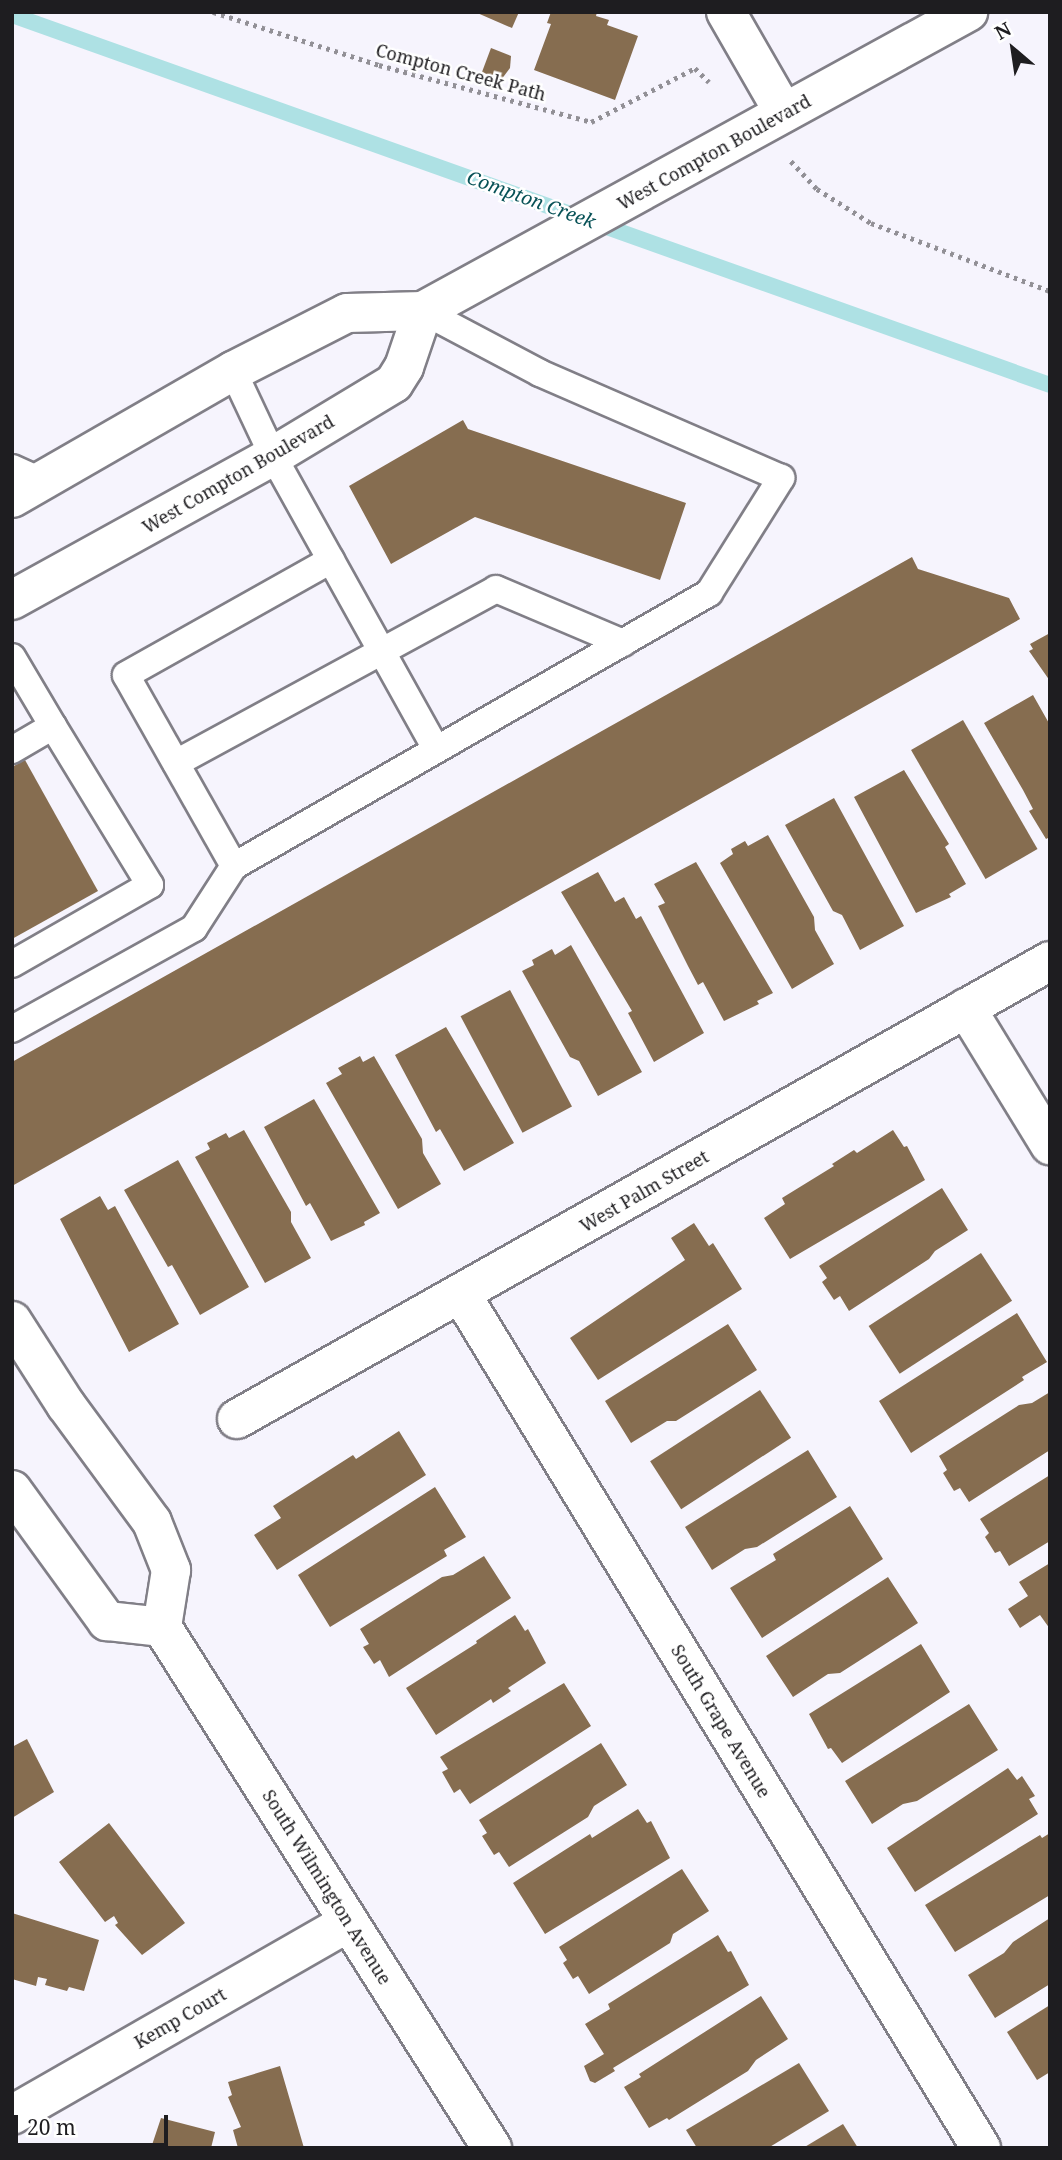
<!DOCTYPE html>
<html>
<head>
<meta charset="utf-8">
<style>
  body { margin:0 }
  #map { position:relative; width:1062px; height:2160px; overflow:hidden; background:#f6f4fd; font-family:"Noto Serif",serif }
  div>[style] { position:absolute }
  .stream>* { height:16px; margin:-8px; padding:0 8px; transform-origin:8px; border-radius:8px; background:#aee1e4 }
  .building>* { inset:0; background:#866d50; transform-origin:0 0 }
  .path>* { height:4.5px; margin-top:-2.25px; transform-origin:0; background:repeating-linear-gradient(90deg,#929096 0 3.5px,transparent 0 8.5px) }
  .roads { filter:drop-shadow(2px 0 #817f87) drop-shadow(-2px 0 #817f87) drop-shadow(0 2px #817f87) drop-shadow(0 -2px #817f87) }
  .service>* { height:26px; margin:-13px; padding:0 13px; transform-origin:13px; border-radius:13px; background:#fff }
  .minor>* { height:38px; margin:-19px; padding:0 19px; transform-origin:19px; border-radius:19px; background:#fff }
  .secondary>* { height:38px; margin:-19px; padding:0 19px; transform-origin:19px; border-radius:19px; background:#fff }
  span { translate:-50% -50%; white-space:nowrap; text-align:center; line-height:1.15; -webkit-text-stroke:5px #fff; paint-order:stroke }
  .street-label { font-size:18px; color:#1e1d20 }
  .water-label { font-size:19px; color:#085257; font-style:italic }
  .frame { position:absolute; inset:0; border:14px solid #1e1d20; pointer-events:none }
  .north { position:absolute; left:978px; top:14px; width:70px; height:70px; -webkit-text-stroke:5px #fff; paint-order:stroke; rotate:331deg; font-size:19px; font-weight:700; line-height:28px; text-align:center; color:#1e1d20 }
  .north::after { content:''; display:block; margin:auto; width:24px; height:32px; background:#1e1d20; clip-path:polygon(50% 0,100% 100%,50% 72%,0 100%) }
  .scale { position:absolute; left:14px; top:2115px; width:154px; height:32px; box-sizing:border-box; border:4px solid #1e1d20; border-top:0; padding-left:9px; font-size:21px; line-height:24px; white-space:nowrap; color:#1e1d20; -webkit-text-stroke:5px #fff; paint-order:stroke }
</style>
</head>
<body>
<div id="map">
  <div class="stream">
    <div style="left:12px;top:15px;width:1102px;rotate:19.62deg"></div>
  </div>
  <div class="building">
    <div style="clip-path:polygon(475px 12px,519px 12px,512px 28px)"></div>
    <div style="clip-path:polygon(551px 12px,597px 12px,596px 16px,609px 20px,607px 25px,638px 36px,615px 100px,534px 70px,551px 24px,547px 23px)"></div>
    <div style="clip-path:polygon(491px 48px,511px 56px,510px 68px,501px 80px,482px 72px)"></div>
    <div style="clip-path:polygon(463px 420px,468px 429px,686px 503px,660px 580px,475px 517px,391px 564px,349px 486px)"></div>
    <div style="clip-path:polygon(912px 557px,918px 569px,1009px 598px,1020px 619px,12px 1186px,12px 1062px)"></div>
    <div style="clip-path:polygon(1050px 633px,1050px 681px,1029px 651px,1033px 649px,1030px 644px)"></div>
    <div style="clip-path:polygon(1033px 695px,1050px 725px,1050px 837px,1046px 839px,1029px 811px,1033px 809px,1023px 790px,984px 723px)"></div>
    <div style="left:963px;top:720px;width:149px;height:60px;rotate:60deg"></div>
    <div style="clip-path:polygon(25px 760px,98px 891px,12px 939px,12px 767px)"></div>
    <div style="clip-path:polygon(904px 770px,949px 844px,945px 847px,966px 884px,949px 894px,951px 897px,916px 913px,854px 797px)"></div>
    <div style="clip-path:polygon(834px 798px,904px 926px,860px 950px,842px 915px,833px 911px,785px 825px)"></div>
    <div style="clip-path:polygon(768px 835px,814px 917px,815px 930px,834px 964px,792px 989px,720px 863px,733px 854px,731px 849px,745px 841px,748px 846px)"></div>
    <div style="clip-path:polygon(696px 862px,773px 993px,757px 1001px,759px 1004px,724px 1021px,703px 982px,698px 985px,688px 966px,658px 906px,665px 903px,654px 884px)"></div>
    <div style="clip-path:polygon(598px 872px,615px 902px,624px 897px,636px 919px,641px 916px,704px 1033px,654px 1062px,628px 1013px,632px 1011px,561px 892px)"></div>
    <div style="clip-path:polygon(571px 945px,642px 1072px,598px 1096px,579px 1061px,570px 1057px,522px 971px,534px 965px,532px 960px,552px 949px,555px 955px)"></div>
    <div style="left:510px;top:990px;width:132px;height:56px;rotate:62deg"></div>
    <div style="clip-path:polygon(446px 1027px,514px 1143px,464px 1171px,440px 1129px,436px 1132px,395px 1055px)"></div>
    <div style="clip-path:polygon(360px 1056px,363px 1062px,374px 1056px,422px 1139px,423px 1153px,441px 1184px,398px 1209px,326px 1083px,342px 1074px,338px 1068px)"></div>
    <div style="clip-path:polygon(314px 1099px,380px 1213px,364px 1222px,365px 1225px,331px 1241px,310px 1203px,306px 1206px,264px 1127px)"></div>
    <div style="clip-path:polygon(244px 1130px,291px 1212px,291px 1222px,311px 1258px,265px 1283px,195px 1157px,210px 1149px,207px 1143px,226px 1133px,229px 1138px)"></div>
    <div style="clip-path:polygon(893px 1130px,904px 1147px,907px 1146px,925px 1180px,790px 1259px,764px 1218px,785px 1204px,782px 1198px,834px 1166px,832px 1164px,854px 1150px,857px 1153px)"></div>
    <div style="clip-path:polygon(178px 1160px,249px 1287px,200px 1315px,172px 1265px,168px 1267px,124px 1190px)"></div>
    <div style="clip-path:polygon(942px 1188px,968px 1230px,935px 1251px,929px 1259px,849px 1311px,840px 1296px,834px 1300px,822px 1282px,827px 1278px,819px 1266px)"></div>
    <div style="clip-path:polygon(100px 1196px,108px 1210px,115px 1206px,179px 1324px,129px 1352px,60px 1219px)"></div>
    <div style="clip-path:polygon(694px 1223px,709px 1246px,713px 1243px,742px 1289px,598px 1380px,570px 1338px,685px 1260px,671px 1238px)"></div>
    <div style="left:981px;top:1253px;width:57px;height:134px;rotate:57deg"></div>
    <div style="clip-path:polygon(1017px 1313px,1047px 1362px,1022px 1377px,1024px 1380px,911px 1453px,879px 1401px)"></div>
    <div style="clip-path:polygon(728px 1324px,757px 1370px,676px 1421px,667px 1421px,631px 1443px,605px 1401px)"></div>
    <div style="left:760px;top:1390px;width:57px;height:131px;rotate:57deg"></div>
    <div style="clip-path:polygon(1050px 1392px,1050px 1450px,969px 1502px,960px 1488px,954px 1491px,943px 1473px,947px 1470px,939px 1456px,1019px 1405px,1032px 1403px)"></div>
    <div style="clip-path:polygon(399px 1431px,426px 1475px,277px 1570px,254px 1535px,281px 1518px,273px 1506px,353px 1455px,356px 1459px)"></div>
    <div style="clip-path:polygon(808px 1450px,837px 1497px,757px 1547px,745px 1549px,712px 1570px,685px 1527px)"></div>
    <div style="clip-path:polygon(1050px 1475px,1050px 1541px,1009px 1566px,1000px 1551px,995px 1553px,985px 1537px,989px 1533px,980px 1519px)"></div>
    <div style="clip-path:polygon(435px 1487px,466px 1537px,444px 1550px,447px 1556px,330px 1627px,298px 1575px)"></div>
    <div style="clip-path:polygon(850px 1506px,883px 1559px,762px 1638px,730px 1588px,776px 1560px,773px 1554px)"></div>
    <div style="clip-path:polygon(484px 1556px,511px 1598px,389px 1677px,380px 1660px,374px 1664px,363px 1647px,369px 1644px,360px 1629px,442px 1577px,453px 1575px)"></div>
    <div style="clip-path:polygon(1050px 1563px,1050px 1629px,1040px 1615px,1020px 1628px,1008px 1609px,1028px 1596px,1019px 1582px)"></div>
    <div style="clip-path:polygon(888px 1577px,918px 1623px,840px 1673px,828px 1674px,793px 1697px,766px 1656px)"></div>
    <div style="clip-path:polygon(515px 1615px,525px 1631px,528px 1629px,546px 1663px,508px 1688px,511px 1691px,493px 1703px,491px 1699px,436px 1735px,406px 1688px,477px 1643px,476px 1641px)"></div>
    <div style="clip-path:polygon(921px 1644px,950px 1692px,842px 1763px,831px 1748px,828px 1749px,809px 1714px)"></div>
    <div style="clip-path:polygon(564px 1683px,591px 1726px,470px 1804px,460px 1789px,454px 1793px,442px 1772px,448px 1769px,440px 1757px)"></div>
    <div style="clip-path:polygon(969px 1704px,998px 1750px,917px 1801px,903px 1804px,872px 1824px,845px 1781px)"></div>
    <div style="clip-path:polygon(27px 1739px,54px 1792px,12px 1818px,12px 1747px)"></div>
    <div style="clip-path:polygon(601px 1743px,627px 1785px,594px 1806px,588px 1817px,509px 1867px,499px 1852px,494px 1855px,482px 1836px,487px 1833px,479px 1820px)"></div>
    <div style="clip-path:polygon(1008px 1768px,1017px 1780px,1022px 1776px,1035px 1796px,1029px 1799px,1038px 1814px,915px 1892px,887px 1848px)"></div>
    <div style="clip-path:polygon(638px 1809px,647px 1823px,651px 1821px,670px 1858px,545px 1934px,513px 1883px,590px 1834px,592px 1838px)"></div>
    <div style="clip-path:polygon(109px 1823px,185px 1923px,142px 1955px,115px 1925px,118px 1923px,114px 1916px,105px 1922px,59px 1862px)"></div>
    <div style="clip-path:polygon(1050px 1833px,1050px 1895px,955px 1952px,925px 1905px,1040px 1835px,1042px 1838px)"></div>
    <div style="clip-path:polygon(682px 1869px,709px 1911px,673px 1934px,670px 1943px,589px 1994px,578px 1976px,573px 1979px,563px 1963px,567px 1960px,559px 1947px)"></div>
    <div style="clip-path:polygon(12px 1913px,99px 1940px,84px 1991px,69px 1987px,67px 1991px,45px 1985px,47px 1979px,38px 1977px,36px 1986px,12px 1979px)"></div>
    <div style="clip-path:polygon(1050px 1918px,1050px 1984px,995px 2018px,968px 1975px,1004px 1953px,1013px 1942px)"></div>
    <div style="clip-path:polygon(718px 1935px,728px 1952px,731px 1951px,749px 1985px,613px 2068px,615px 2071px,595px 2083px,590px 2081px,584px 2066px,604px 2054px,585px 2024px,610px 2009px,608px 2004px)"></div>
    <div style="clip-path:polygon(761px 1996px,788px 2039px,756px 2060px,748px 2071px,669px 2120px,667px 2118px,649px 2128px,624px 2087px,641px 2077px,639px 2074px)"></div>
    <div style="clip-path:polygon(1050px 2005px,1050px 2072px,1037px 2080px,1007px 2032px)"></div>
    <div style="clip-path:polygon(799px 2063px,829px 2111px,768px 2148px,697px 2148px,686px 2130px)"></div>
    <div style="clip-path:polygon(280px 2066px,304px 2148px,238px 2148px,233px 2130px,241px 2127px,228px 2097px,232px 2095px,228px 2082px)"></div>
    <div style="clip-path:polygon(161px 2118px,215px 2132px,211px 2148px,151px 2148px)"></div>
    <div style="clip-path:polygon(843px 2124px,858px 2148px,803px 2148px)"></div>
  </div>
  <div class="path">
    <div style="left:213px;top:12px;width:174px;rotate:17.7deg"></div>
    <div style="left:379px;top:65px;width:220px;rotate:15deg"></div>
    <div style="left:591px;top:122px;width:117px;rotate:-27.4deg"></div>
    <div style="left:695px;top:68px;width:20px;rotate:45deg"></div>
    <div style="left:791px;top:161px;width:38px;rotate:47deg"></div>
    <div style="left:817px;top:189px;width:64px;rotate:32.2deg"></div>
    <div style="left:871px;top:223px;width:191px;rotate:20.8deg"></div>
  </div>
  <div class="roads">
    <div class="service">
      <div style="left:233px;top:371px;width:94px;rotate:64.8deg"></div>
      <div style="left:273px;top:456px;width:335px;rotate:60.9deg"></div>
      <div style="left:12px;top:468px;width:32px;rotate:24deg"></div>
      <div style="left:12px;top:657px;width:80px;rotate:59.3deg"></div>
      <div style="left:53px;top:726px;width:48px;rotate:149.7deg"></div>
      <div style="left:176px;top:763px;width:364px;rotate:-28.5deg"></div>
      <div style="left:496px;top:589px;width:138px;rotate:23deg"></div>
      <div style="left:234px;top:866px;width:219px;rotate:-119.5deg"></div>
      <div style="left:126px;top:675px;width:235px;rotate:-29.3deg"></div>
      <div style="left:12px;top:964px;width:159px;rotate:-29.8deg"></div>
      <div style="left:150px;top:885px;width:186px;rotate:-121.4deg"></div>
      <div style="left:12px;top:1029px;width:208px;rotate:-29deg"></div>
      <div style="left:194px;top:928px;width:74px;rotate:-57.2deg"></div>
      <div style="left:234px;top:866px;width:548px;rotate:-29.89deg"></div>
      <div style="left:709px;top:593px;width:136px;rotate:-57.9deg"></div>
      <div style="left:781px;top:478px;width:263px;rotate:-156.5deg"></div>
      <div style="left:540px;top:373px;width:132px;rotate:-152.1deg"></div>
    </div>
    <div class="minor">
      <div style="left:726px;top:12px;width:116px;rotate:60.1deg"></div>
      <div style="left:966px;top:1008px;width:161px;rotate:58.5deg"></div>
      <div style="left:461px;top:1294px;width:1000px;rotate:58.66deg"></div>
      <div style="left:237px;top:1419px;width:933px;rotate:-29.39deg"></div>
      <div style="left:12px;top:2115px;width:388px;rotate:-29.8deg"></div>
    </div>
    <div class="secondary">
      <div style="left:12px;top:498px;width:255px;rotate:-29.9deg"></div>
      <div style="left:233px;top:371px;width:128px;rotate:-27deg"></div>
      <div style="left:347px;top:313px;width:76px;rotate:-1.5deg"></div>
      <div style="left:423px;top:311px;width:622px;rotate:-28.75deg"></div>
      <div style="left:12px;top:600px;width:298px;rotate:-28.9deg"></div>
      <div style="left:273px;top:456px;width:141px;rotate:-31.1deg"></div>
      <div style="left:394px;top:383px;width:19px;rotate:-58deg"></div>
      <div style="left:404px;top:367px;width:59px;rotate:-71.3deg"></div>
      <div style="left:12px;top:1321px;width:100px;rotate:57.3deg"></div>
      <div style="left:66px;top:1405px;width:145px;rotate:53.7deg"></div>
      <div style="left:152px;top:1522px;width:52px;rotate:68.4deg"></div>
      <div style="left:171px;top:1570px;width:58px;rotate:99deg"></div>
      <div style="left:162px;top:1627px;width:617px;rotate:57.65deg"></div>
      <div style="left:12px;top:1490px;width:162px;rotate:54.1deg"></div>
      <div style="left:107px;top:1621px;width:55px;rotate:6.2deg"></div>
    </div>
  </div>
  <div class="street-label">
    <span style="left:461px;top:72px;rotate:15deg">Compton Creek Path</span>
    <span style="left:714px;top:152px;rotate:-29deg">West Compton Boulevard</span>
    <span style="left:238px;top:474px;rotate:-30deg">West Compton Boulevard</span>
    <span style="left:644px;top:1191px;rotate:-30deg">West Palm Street</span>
    <span style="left:721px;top:1721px;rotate:59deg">South Grape Avenue</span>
    <span style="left:327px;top:1887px;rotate:58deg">South Wilmington Avenue</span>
    <span style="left:180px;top:2018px;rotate:-30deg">Kemp Court</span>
  </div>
  <div class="water-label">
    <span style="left:531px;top:200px;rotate:20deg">Compton Creek</span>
  </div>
  <div class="frame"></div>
  <div class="north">N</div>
  <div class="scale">20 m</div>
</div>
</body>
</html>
